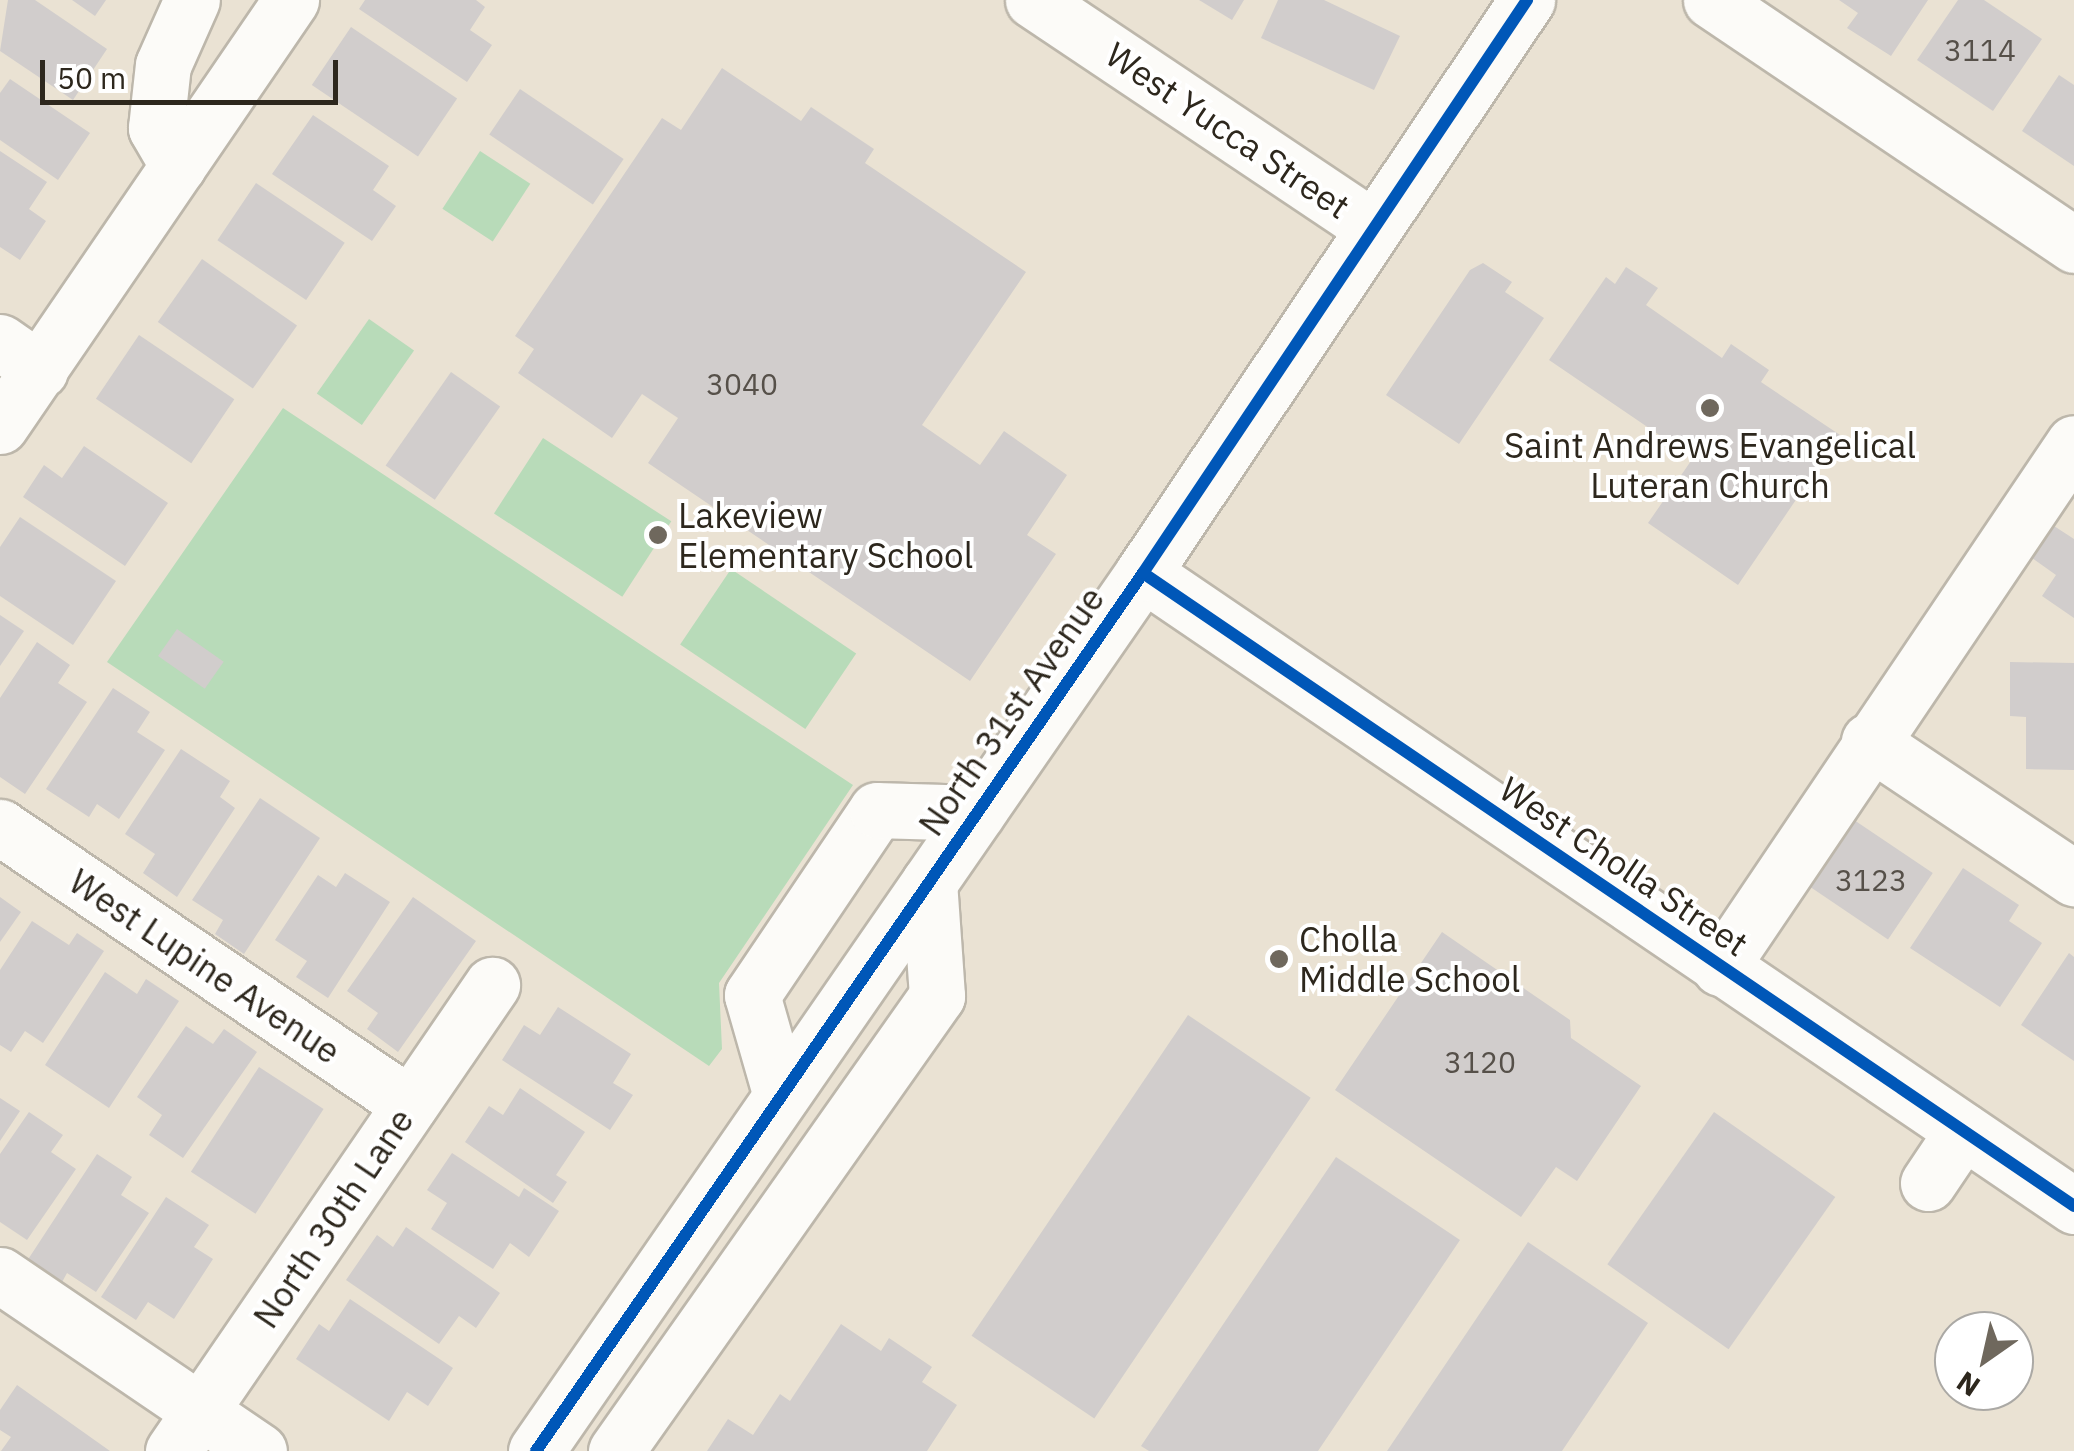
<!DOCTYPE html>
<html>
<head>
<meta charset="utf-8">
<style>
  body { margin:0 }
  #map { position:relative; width:2074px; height:1451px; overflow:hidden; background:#eae2d3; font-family:"IBM Plex Sans",sans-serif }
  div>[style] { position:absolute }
  .green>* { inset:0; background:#b8dbb9; transform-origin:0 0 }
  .building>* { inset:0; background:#d1cdcc; transform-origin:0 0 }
  .roads { filter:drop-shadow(2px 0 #bdb7ab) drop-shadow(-2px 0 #bdb7ab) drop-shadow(0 2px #bdb7ab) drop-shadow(0 -2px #bdb7ab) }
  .minor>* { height:55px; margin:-27.5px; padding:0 27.5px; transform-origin:27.5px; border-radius:27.5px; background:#fcfbf8 }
  .cycleway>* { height:12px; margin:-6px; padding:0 6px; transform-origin:6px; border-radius:6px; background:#0057b8 }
  .dots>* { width:28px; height:28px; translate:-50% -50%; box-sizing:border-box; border:5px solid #fff; border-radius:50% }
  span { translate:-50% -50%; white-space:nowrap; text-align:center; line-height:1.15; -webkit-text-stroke:8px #fff; paint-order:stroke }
  .number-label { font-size:30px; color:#565049 }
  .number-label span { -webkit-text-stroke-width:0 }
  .street-label { font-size:35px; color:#2d271d }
  .poi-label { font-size:35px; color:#2d271d }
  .left { translate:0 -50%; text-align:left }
  .north { position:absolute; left:1934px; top:1311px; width:100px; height:100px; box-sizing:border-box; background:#fff; border:2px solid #aba9a5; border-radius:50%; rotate:214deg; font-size:28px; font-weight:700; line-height:40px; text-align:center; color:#2d271d }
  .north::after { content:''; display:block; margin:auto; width:35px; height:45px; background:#6f685d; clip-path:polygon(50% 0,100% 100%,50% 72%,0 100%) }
  .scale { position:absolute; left:40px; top:60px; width:298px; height:45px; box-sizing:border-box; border:5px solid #2d271d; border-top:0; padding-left:12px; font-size:30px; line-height:35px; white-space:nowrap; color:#2d271d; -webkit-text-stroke:8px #fff; paint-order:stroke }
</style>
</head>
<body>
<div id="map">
  <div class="green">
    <div style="left:480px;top:151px;width:60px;height:69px;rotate:33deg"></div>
    <div style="left:369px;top:319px;width:55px;height:91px;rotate:35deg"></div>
    <div style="clip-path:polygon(283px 408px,853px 785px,719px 983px,722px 1049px,709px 1066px,107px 662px)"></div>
    <div style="left:543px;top:438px;width:153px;height:90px;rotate:33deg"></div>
    <div style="left:731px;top:569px;width:151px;height:91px;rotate:34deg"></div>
  </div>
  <div class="building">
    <div style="clip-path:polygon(8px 0,35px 0,107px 49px,73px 100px,0 51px)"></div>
    <div style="clip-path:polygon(72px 0,106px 0,95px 16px)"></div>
    <div style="clip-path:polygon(365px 0,476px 0,485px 7px,470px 30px,492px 45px,467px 82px,359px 9px)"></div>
    <div style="clip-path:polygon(1199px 0,1244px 0,1232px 20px)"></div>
    <div style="clip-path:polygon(1278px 0,1324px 0,1400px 36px,1374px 90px,1261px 38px)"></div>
    <div style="clip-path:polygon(1839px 0,1928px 0,1891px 56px,1847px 28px,1858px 13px)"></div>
    <div style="clip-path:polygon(1958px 0,1984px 0,2042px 39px,1993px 111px,1917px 60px)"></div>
    <div style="left:351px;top:27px;width:128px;height:70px;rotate:34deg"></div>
    <div style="clip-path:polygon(722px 68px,801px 121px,811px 107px,874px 149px,865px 163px,1026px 272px,922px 425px,980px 465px,1004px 431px,1067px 475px,1027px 535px,1056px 554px,970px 681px,648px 463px,678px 418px,642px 394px,612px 438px,518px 373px,534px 349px,515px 336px,662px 118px,681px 130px)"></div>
    <div style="clip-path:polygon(2059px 75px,2074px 85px,2074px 166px,2022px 131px)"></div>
    <div style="clip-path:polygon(10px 79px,90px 133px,58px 180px,0 140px,0 93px)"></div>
    <div style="left:520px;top:89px;width:125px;height:55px;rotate:34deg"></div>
    <div style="clip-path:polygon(313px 115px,389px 166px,373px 190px,396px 206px,372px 241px,272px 174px)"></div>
    <div style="clip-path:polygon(0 151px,47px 182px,29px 209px,46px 221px,20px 260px,0 247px)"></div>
    <div style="left:256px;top:183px;width:107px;height:69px;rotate:34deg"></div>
    <div style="left:202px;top:259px;width:116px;height:77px;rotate:35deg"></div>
    <div style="clip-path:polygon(1483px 263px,1512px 282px,1505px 292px,1544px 318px,1459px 444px,1386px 395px,1470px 270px)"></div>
    <div style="clip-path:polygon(1626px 267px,1658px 288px,1646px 305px,1722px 358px,1731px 344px,1769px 370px,1761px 382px,1840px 435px,1738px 585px,1648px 523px,1693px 458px,1549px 360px,1606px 277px,1615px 284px)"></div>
    <div style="left:139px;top:335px;width:115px;height:77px;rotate:34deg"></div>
    <div style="left:451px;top:372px;width:60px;height:114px;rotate:35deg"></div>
    <div style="clip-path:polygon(84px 446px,168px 503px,125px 566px,23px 497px,44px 465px,62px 478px)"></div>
    <div style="clip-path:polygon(20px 517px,116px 581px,73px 645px,0 596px,0 547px)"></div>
    <div style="clip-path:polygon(2054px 526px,2074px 539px,2074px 618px,2042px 596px,2056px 575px,2032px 558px)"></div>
    <div style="clip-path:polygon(0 615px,24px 631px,0 666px)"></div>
    <div style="left:177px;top:629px;width:57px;height:33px;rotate:35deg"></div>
    <div style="clip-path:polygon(37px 642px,70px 665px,58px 683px,87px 702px,25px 794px,0 777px,0 698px)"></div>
    <div style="clip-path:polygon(2010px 662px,2074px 663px,2074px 770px,2026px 769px,2026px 717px,2010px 716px)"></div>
    <div style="clip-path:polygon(113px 688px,150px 712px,137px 732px,165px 750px,119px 819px,97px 804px,89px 817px,46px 789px)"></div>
    <div style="clip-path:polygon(181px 749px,230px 781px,220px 797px,235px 808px,177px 897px,143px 873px,155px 854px,125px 834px)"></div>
    <div style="clip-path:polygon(260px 798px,320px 838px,244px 954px,215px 934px,223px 920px,192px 900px)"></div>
    <div style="left:1854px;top:820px;width:95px;height:80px;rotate:34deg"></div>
    <div style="clip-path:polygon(1963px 868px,2019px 905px,2009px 921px,2042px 943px,2000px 1007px,1910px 948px)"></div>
    <div style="clip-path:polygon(345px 873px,390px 902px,328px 998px,296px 977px,307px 961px,275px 940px,318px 875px,336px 887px)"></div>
    <div style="clip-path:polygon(0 897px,21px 912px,0 942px)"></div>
    <div style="clip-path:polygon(413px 897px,476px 941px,398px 1052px,367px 1029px,378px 1013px,347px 991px)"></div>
    <div style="clip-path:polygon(32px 921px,69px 945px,77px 933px,104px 951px,43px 1043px,25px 1031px,11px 1052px,0 1045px,0 970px)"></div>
    <div style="clip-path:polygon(1442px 932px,1570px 1020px,1571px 1038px,1641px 1086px,1577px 1181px,1556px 1167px,1521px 1217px,1335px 1090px)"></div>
    <div style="clip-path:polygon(2069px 953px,2074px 957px,2074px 1061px,2021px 1025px)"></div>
    <div style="clip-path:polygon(105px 972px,137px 994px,146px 979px,179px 1001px,109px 1108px,45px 1065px)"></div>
    <div style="clip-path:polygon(558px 1007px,631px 1054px,613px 1083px,633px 1095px,610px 1130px,502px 1060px,524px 1025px,540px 1035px)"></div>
    <div style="left:1188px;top:1015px;width:148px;height:387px;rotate:34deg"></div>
    <div style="clip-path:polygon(186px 1026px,213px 1044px,224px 1029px,257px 1052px,183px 1158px,149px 1135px,162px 1115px,137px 1097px)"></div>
    <div style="left:259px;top:1067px;width:77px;height:125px;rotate:33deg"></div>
    <div style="clip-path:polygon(520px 1088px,585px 1132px,556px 1175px,567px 1182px,553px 1203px,465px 1142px,489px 1106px,503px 1115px)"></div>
    <div style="clip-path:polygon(0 1098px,20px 1111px,0 1141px)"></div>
    <div style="clip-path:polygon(29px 1112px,63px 1135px,51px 1152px,76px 1169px,27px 1240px,0 1222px,0 1154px)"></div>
    <div style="left:1714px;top:1112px;width:148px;height:186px;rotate:35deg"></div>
    <div style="clip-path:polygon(452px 1153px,519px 1197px,524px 1188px,559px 1211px,529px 1257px,510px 1243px,493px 1269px,431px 1229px,447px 1203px,427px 1190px)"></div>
    <div style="clip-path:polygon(97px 1154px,132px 1177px,121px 1195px,149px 1213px,96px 1292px,67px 1273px,61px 1284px,27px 1261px)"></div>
    <div style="clip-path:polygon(1336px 1157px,1460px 1240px,1318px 1451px,1149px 1451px,1141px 1446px)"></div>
    <div style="clip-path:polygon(166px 1197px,209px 1225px,194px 1247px,213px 1259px,174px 1319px,148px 1302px,136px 1320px,101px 1297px)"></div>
    <div style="clip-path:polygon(406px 1227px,500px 1293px,476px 1328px,459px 1316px,439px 1344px,346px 1280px,377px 1235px,393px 1247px)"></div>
    <div style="clip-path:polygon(1528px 1242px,1648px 1323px,1562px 1451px,1387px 1451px)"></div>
    <div style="clip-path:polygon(350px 1299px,453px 1368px,428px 1406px,407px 1392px,389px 1421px,296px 1359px,319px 1324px,329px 1331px)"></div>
    <div style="clip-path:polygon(841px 1324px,881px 1351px,889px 1338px,932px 1367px,922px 1382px,957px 1405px,927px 1451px,707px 1451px,728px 1419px,753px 1435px,780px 1394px,790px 1401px)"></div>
    <div style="clip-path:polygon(17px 1385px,110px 1451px,1px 1451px,11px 1437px,0 1430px,0 1410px)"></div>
  </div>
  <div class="roads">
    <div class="minor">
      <div style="left:1033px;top:0;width:409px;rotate:33.8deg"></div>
      <div style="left:1711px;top:0;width:438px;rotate:34deg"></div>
      <div style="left:178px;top:166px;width:44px;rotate:-120.1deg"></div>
      <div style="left:156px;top:128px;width:63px;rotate:-83.7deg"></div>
      <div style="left:163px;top:65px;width:71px;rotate:-66deg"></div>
      <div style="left:0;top:342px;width:49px;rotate:35deg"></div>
      <div style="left:0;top:426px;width:516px;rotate:-55.66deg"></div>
      <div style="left:1143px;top:573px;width:1126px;rotate:34.21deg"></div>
      <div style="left:1869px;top:741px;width:247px;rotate:33.8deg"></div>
      <div style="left:0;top:827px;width:495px;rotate:34.1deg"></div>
      <div style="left:1720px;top:968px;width:633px;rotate:-56.01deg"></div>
      <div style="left:781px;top:1096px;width:105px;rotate:-106deg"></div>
      <div style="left:752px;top:995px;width:223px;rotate:-56deg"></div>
      <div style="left:877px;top:810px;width:100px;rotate:1.7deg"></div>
      <div style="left:1928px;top:1183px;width:63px;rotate:-56.1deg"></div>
      <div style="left:0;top:1275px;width:313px;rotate:34.2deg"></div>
      <div style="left:173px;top:1451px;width:565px;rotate:-55.61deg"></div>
      <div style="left:536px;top:1451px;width:1067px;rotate:-55.34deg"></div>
      <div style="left:1143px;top:573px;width:690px;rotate:-56.17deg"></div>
      <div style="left:616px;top:1451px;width:557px;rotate:-54.8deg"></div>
      <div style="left:937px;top:996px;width:114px;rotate:-94deg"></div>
    </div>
  </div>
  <div class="cycleway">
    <div style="left:1143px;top:573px;width:1126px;rotate:34.21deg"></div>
    <div style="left:536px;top:1451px;width:1067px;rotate:-55.34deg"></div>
    <div style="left:1143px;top:573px;width:690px;rotate:-56.17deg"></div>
  </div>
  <div class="dots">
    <div style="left:1710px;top:408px;background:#6f685d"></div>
    <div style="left:658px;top:535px;background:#6f685d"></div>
    <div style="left:1279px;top:959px;background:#6f685d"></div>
  </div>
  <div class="number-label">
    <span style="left:1980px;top:50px">3114</span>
    <span style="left:742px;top:384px">3040</span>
    <span style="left:1871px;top:880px">3123</span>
    <span style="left:1480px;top:1062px">3120</span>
  </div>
  <div class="street-label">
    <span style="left:1228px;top:130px;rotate:34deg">West Yucca Street</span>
    <span style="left:1011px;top:711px;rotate:-55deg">North 31st Avenue</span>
    <span style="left:1624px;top:866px;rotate:34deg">West Cholla Street</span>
    <span style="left:205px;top:966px;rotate:34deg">West Lupine Avenue</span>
    <span style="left:333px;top:1218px;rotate:-56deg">North 30th Lane</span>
  </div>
  <div class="poi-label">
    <span style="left:1710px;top:465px">Saint Andrews Evangelical<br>Luteran Church</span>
    <span class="left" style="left:678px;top:535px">Lakeview<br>Elementary School</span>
    <span class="left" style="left:1299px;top:959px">Cholla<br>Middle School</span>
  </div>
  <div class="north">N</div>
  <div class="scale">50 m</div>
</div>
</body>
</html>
